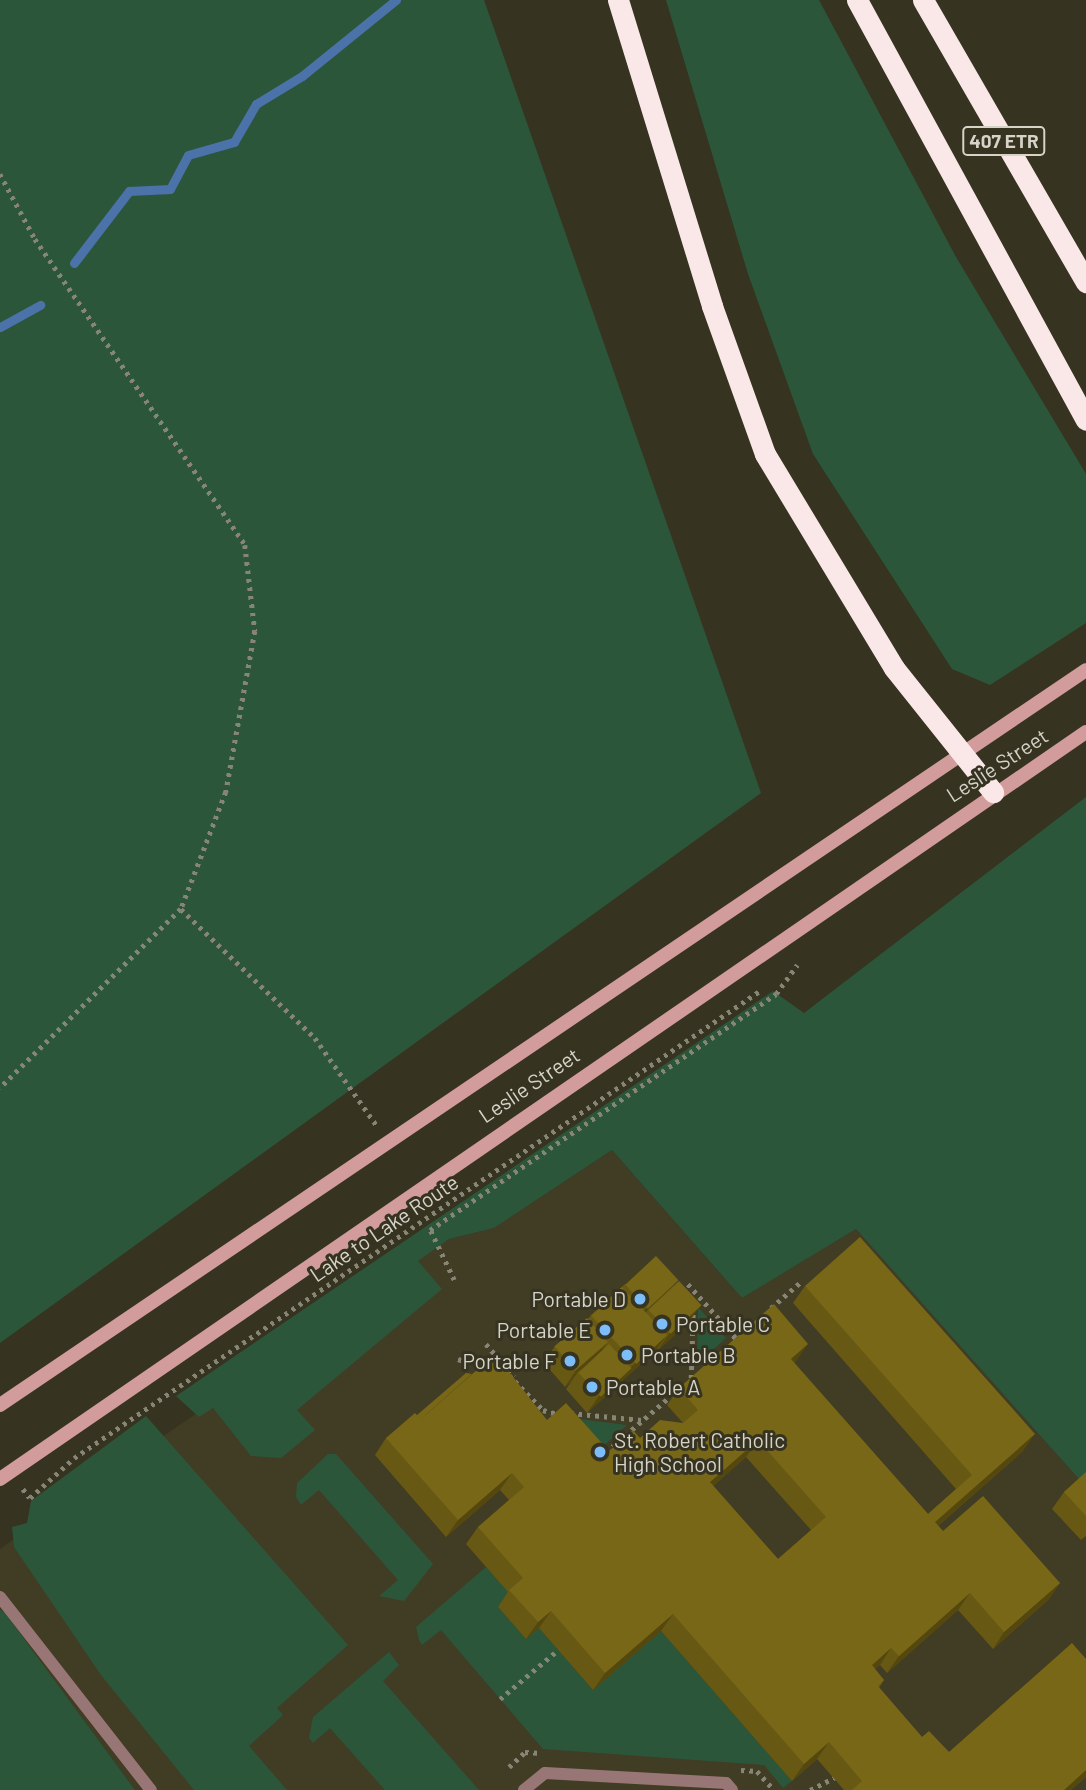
<!DOCTYPE html>
<html>
<head>
<meta charset="utf-8">
<style>
  body { margin:0 }
  #map { position:relative; width:1086px; height:1790px; overflow:hidden; background:#363321; font-family:Barlow,sans-serif }
  div>[style] { position:absolute }
  .built>* { inset:0; background:#413c24 }
  .green>* { inset:0; background:#2c563a }
  .stream>* { height:9px; margin:-4.5px; padding:0 4.5px; transform-origin:4.5px; border-radius:4.5px; background:#4b72a9 }
  .path>* { height:4.5px; margin-top:-2.25px; transform-origin:0; background:repeating-linear-gradient(90deg,#878576 0 3.5px,transparent 0 8.5px) }
  .lane>* { height:12px; margin:-6px; padding:0 6px; transform-origin:6px; border-radius:6px; background:#997676 }
  .secondary>* { height:14px; margin:-7px; padding:0 7px; transform-origin:7px; border-radius:7px; background:#d39c9c }
  .highway>* { height:21px; margin:-10.5px; padding:0 10.5px; transform-origin:10.5px; border-radius:10.5px; background:#fae8e8 }
  .wall>* { inset:0; background:#675913 }
  .shaded-wall>* { inset:0; background:#54480f }
  .building>* { inset:0; background:#786716; transform-origin:0 0 }
  .dots>* { width:19px; height:19px; translate:-50% -50%; box-sizing:border-box; border:4px solid #363321; border-radius:50% }
  span { translate:-50% -50%; white-space:nowrap; text-align:center; line-height:1.15; -webkit-text-stroke:6px #363321; paint-order:stroke }
  .shield-label span { padding:2px 5px; background:#363321; border:2px solid; border-radius:5px; -webkit-text-stroke-width:0 }
  .shield-label { font-size:19px; color:#d6d4c9; font-weight:700 }
  .street-label { font-size:21px; color:#d6d4c9 }
  .poi-label { font-size:21px; color:#d6d4c9 }
  .right { translate:-100% -50%; text-align:right }
  .left { translate:0 -50%; text-align:left }
</style>
</head>
<body>
<div id="map">
  <div class="built">
    <div style="clip-path:polygon(612px 1150px,742px 1298px,856px 1229px,1086px 1487px,1086px 1790px,135px 1790px,0 1608px,0 1549px,449px 1239px,494px 1228px)"></div>
  </div>
  <div class="green">
    <div style="clip-path:polygon(0 0,484px 0,761px 793px,0 1343px)"></div>
    <div style="clip-path:polygon(666px 0,819px 0,956px 257px,1086px 474px,1086px 623px,990px 685px,952px 669px,813px 454px,748px 274px)"></div>
    <div style="clip-path:polygon(1086px 797px,1086px 1487px,856px 1229px,742px 1298px,612px 1150px,494px 1228px,449px 1239px,418px 1261px,442px 1289px,297px 1410px,315px 1430px,281px 1458px,251px 1456px,213px 1408px,199px 1417px,176px 1396px,773px 991px,804px 1013px)"></div>
    <div style="clip-path:polygon(698px 1307px,726px 1338px,697px 1364px)"></div>
    <div style="clip-path:polygon(146px 1416px,348px 1645px,277px 1708px,283px 1715px,249px 1746px,287px 1790px,194px 1790px,101px 1675px,14px 1547px,12px 1527px,27px 1523px,31px 1501px)"></div>
    <div style="clip-path:polygon(571px 1418px,627px 1425px,599px 1450px)"></div>
    <div style="clip-path:polygon(328px 1454px,336px 1454px,433px 1564px,404px 1601px,379px 1596px,398px 1580px,319px 1490px,301px 1505px,296px 1497px,297px 1483px)"></div>
    <div style="clip-path:polygon(486px 1567px,511px 1595px,498px 1607px,526px 1639px,539px 1628px,593px 1690px,661px 1631px,792px 1781px,783px 1788px,764px 1765px,543px 1749px,441px 1630px,422px 1645px,419px 1640px,416px 1627px)"></div>
    <div style="clip-path:polygon(0 1609px,5px 1613px,135px 1790px,0 1790px)"></div>
    <div style="clip-path:polygon(389px 1652px,399px 1665px,383px 1681px,479px 1790px,385px 1790px,330px 1728px,313px 1743px,309px 1738px,313px 1717px)"></div>
  </div>
  <div class="stream">
    <div style="left:74px;top:263px;width:91px;rotate:-52.6deg"></div>
    <div style="left:129px;top:191px;width:41px;rotate:-2.8deg"></div>
    <div style="left:170px;top:189px;width:38px;rotate:-62deg"></div>
    <div style="left:188px;top:155px;width:48px;rotate:-15.8deg"></div>
    <div style="left:234px;top:142px;width:44px;rotate:-59.9deg"></div>
    <div style="left:256px;top:104px;width:54px;rotate:-31.3deg"></div>
    <div style="left:302px;top:76px;width:121px;rotate:-39deg"></div>
    <div style="left:0;top:327px;width:46px;rotate:-28.8deg"></div>
  </div>
  <div class="path">
    <div style="left:0;top:174px;width:74px;rotate:61.7deg"></div>
    <div style="left:35px;top:239px;width:371px;rotate:55.5deg"></div>
    <div style="left:245px;top:545px;width:87px;rotate:83.4deg"></div>
    <div style="left:255px;top:631px;width:164px;rotate:100.2deg"></div>
    <div style="left:226px;top:792px;width:125px;rotate:111deg"></div>
    <div style="left:181px;top:909px;width:255px;rotate:135.3deg"></div>
    <div style="left:181px;top:909px;width:186px;rotate:43.9deg"></div>
    <div style="left:315px;top:1038px;width:108px;rotate:54.8deg"></div>
    <div style="left:454px;top:1280px;width:55px;rotate:-115.6deg"></div>
    <div style="left:430px;top:1230px;width:419px;rotate:-34.3deg"></div>
    <div style="left:776px;top:994px;width:36px;rotate:-54deg"></div>
    <div style="left:688px;top:1284px;width:72px;rotate:48.4deg"></div>
    <div style="left:736px;top:1338px;width:5px;rotate:143deg"></div>
    <div style="left:771px;top:1308px;width:41px;rotate:-41.1deg"></div>
    <div style="left:486px;top:1344px;width:43px;rotate:48.8deg"></div>
    <div style="left:458px;top:1359px;width:27px;rotate:17deg"></div>
    <div style="left:509px;top:1375px;width:49px;rotate:45.8deg"></div>
    <div style="left:543px;top:1410px;width:18px;rotate:16deg"></div>
    <div style="left:691px;top:1378px;width:66px;rotate:-88.3deg"></div>
    <div style="left:570px;top:1413px;width:72px;rotate:5.6deg"></div>
    <div style="left:606px;top:1452px;width:99px;rotate:-40.9deg"></div>
    <div style="left:23px;top:1489px;width:11px;rotate:52deg"></div>
    <div style="left:30px;top:1498px;width:59px;rotate:-42.3deg"></div>
    <div style="left:74px;top:1458px;width:831px;rotate:-34.26deg"></div>
    <div style="left:500px;top:1699px;width:76px;rotate:-40.2deg"></div>
    <div style="left:509px;top:1767px;width:22px;rotate:-43deg"></div>
    <div style="left:525px;top:1752px;width:16px;rotate:4deg"></div>
    <div style="left:741px;top:1770px;width:16px;rotate:4deg"></div>
    <div style="left:757px;top:1771px;width:25px;rotate:48deg"></div>
    <div style="left:810px;top:1790px;width:30px;rotate:-27deg"></div>
  </div>
  <div class="lane">
    <div style="left:0;top:1597px;width:245px;rotate:52deg"></div>
    <div style="left:524px;top:1790px;width:27px;rotate:-39deg"></div>
    <div style="left:545px;top:1773px;width:181px;rotate:3.2deg"></div>
    <div style="left:726px;top:1783px;width:9px;rotate:49deg"></div>
  </div>
  <div class="secondary">
    <div style="left:0;top:1405px;width:1311px;rotate:-34.09deg"></div>
    <div style="left:0;top:1479px;width:1318px;rotate:-34.52deg"></div>
  </div>
  <div class="highway">
    <div style="left:618px;top:0;width:320px;rotate:72.9deg"></div>
    <div style="left:712px;top:306px;width:157px;rotate:70.3deg"></div>
    <div style="left:765px;top:454px;width:250px;rotate:58.9deg"></div>
    <div style="left:894px;top:668px;width:159px;rotate:51.4deg"></div>
    <div style="left:857px;top:0;width:478px;rotate:61.4deg"></div>
    <div style="left:923px;top:0;width:326px;rotate:60deg"></div>
  </div>
  <div class="wall">
    <div style="clip-path:polygon(625px 1284px,674px 1286px,689px 1322px,657px 1351px,656px 1350px,587px 1413px,566px 1389px,571px 1382px,565px 1387px,544px 1363px,555px 1346px,588px 1319px,591px 1315px)"></div>
    <div style="clip-path:polygon(evenodd,805px 1286px,1023px 1451px,938px 1526px,943px 1531px,1060px 1583px,1048px 1600px,993px 1649px,958px 1610px,887px 1673px,880px 1665px,875px 1669px,884px 1680px,879px 1688px,922px 1737px,949px 1752px,1086px 1659px,1086px 1777px,1071px 1790px,844px 1790px,817px 1759px,792px 1781px,661px 1631px,593px 1690px,539px 1628px,526px 1639px,498px 1607px,508px 1592px,466px 1544px,478px 1527px,509px 1500px,500px 1490px,446px 1537px,375px 1455px,386px 1438px,417px 1415px,547px 1420px,609px 1451px,640px 1438px,683px 1423px,667px 1405px,679px 1388px,796px 1361px,794px 1363px,928px 1514px,956px 1489px,793px 1303px,805px 1286px,746px 1457px,811px 1530px,778px 1559px,713px 1486px,746px 1457px)"></div>
    <div style="clip-path:polygon(1086px 1472px,1086px 1536px,1081px 1540px,1052px 1509px,1064px 1492px)"></div>
  </div>
  <div class="shaded-wall">
    <div style="clip-path:polygon(678px 1280px,666px 1297px,648px 1310px,640px 1320px,634px 1325px,646px 1308px)"></div>
    <div style="clip-path:polygon(701px 1305px,689px 1322px,657px 1351px,669px 1334px)"></div>
    <div style="clip-path:polygon(667px 1335px,655px 1352px,620px 1383px,632px 1366px)"></div>
    <div style="clip-path:polygon(608px 1342px,596px 1359px,578px 1372px,571px 1382px,565px 1387px,576px 1370px)"></div>
    <div style="clip-path:polygon(808px 1344px,796px 1361px,779px 1376px,791px 1359px)"></div>
    <div style="clip-path:polygon(631px 1368px,619px 1385px,587px 1413px,599px 1396px)"></div>
    <div style="clip-path:polygon(1035px 1434px,1023px 1451px,923px 1539px,935px 1522px)"></div>
    <div style="clip-path:polygon(758px 1440px,746px 1457px,698px 1499px,710px 1482px)"></div>
    <div style="clip-path:polygon(512px 1473px,500px 1490px,446px 1537px,458px 1520px)"></div>
    <div style="clip-path:polygon(1060px 1583px,1048px 1600px,993px 1649px,1004px 1632px)"></div>
    <div style="clip-path:polygon(970px 1593px,958px 1610px,887px 1673px,899px 1656px)"></div>
    <div style="clip-path:polygon(551px 1611px,539px 1628px,526px 1639px,538px 1622px)"></div>
    <div style="clip-path:polygon(673px 1614px,661px 1631px,593px 1690px,605px 1673px)"></div>
    <div style="clip-path:polygon(891px 1648px,880px 1665px,860px 1682px,872px 1665px)"></div>
    <div style="clip-path:polygon(829px 1742px,817px 1759px,792px 1781px,804px 1764px)"></div>
    <div style="clip-path:polygon(1086px 1770px,1086px 1777px,1071px 1790px,1064px 1790px)"></div>
  </div>
  <div class="building">
    <div style="clip-path:polygon(evenodd,860px 1237px,1035px 1434px,935px 1522px,943px 1531px,983px 1496px,1060px 1583px,1004px 1632px,970px 1593px,899px 1656px,891px 1648px,872px 1665px,884px 1680px,878px 1686px,922px 1737px,929px 1731px,949px 1752px,1072px 1643px,1086px 1659px,1086px 1770px,1064px 1790px,852px 1790px,862px 1781px,829px 1742px,804px 1764px,673px 1614px,605px 1673px,551px 1611px,538px 1622px,509px 1590px,523px 1578px,478px 1527px,524px 1487px,512px 1473px,458px 1520px,386px 1438px,415px 1413px,421px 1419px,495px 1354px,547px 1420px,566px 1403px,609px 1451px,633px 1430px,640px 1438px,660px 1420px,683px 1423px,698px 1410px,679px 1388px,774px 1304px,808px 1344px,791px 1359px,928px 1514px,972px 1475px,805px 1286px,860px 1237px,758px 1440px,826px 1517px,778px 1559px,710px 1482px,758px 1440px)"></div>
    <div style="left:656px;top:1256px;width:33px;height:42px;rotate:47deg"></div>
    <div style="left:679px;top:1281px;width:33px;height:42px;rotate:47deg"></div>
    <div style="left:622px;top:1287px;width:66px;height:42px;rotate:47deg"></div>
    <div style="left:587px;top:1318px;width:32px;height:43px;rotate:49deg"></div>
    <div style="left:609px;top:1344px;width:33px;height:42px;rotate:47deg"></div>
    <div style="clip-path:polygon(466px 1373px,472px 1374px,421px 1419px,417px 1415px)"></div>
    <div style="clip-path:polygon(1086px 1472px,1086px 1516px,1064px 1492px)"></div>
  </div>
  <div class="dots">
    <div style="left:640px;top:1299px;background:#7cbef9"></div>
    <div style="left:662px;top:1324px;background:#7cbef9"></div>
    <div style="left:605px;top:1330px;background:#7cbef9"></div>
    <div style="left:627px;top:1355px;background:#7cbef9"></div>
    <div style="left:570px;top:1361px;background:#7cbef9"></div>
    <div style="left:592px;top:1387px;background:#7cbef9"></div>
    <div style="left:600px;top:1452px;background:#7cbef9"></div>
  </div>
  <div class="shield-label">
    <span style="left:1004px;top:141px">407 ETR</span>
  </div>
  <div class="street-label">
    <span style="left:997px;top:765px;rotate:-33deg">Leslie Street</span>
    <span style="left:529px;top:1085px;rotate:-34deg">Leslie Street</span>
    <span style="left:384px;top:1228px;rotate:-34deg">Lake to Lake Route</span>
  </div>
  <div class="poi-label">
    <span class="right" style="left:626px;top:1299px">Portable D</span>
    <span class="left" style="left:676px;top:1324px">Portable C</span>
    <span class="right" style="left:591px;top:1330px">Portable E</span>
    <span class="left" style="left:641px;top:1355px">Portable B</span>
    <span class="right" style="left:556px;top:1361px">Portable F</span>
    <span class="left" style="left:606px;top:1387px">Portable A</span>
    <span class="left" style="left:614px;top:1452px">St. Robert Catholic<br>High School</span>
  </div>
</div>
</body>
</html>
